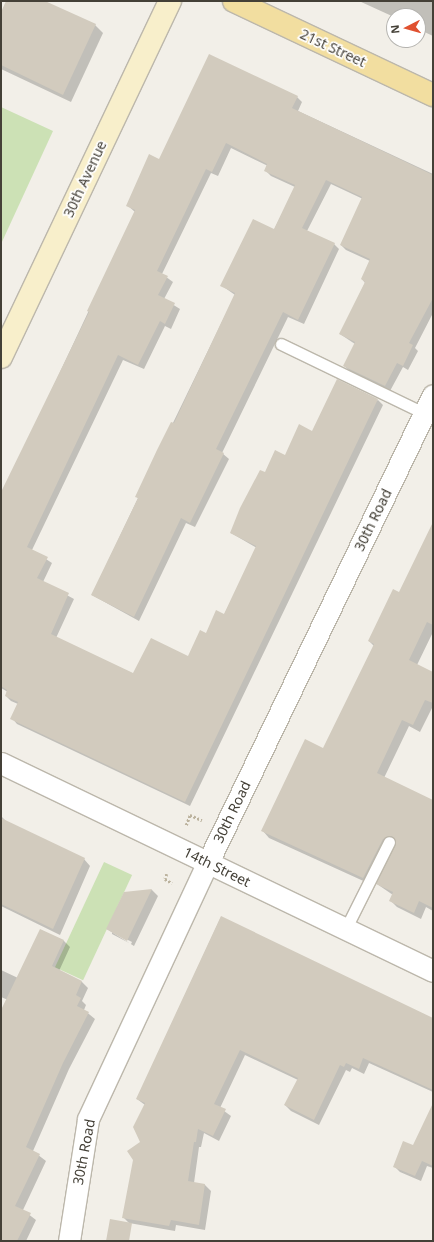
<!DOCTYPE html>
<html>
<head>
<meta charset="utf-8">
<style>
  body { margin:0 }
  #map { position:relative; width:434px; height:1242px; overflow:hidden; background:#f2efe8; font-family:"Noto Sans",sans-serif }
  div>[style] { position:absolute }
  .green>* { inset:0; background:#cce1b5; transform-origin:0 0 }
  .shadow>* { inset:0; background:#0003 }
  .building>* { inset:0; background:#d2cbbe }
  .path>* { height:2.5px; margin-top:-1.25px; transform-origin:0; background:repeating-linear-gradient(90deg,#bcb39e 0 2px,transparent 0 4px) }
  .roads { filter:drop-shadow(1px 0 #bcb7ab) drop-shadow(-1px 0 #bcb7ab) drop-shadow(0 1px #bcb7ab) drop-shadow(0 -1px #bcb7ab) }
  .lane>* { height:11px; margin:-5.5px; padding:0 5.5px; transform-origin:5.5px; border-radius:5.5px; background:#fff }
  .street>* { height:21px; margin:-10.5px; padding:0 10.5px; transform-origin:10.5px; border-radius:10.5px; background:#fff }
  .secondary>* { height:22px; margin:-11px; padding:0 11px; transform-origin:11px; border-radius:11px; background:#f8efcb }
  .primary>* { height:22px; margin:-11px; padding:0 11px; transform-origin:11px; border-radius:11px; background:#f2dea0 }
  span { translate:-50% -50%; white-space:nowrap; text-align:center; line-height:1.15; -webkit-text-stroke:3.5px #fff; paint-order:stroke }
  .street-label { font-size:14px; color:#444037 }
  .frame { position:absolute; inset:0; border:2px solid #444037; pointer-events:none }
  .north { position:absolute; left:386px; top:8px; width:40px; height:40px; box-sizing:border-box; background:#fff; border:1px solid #b4b3af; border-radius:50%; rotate:264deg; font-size:11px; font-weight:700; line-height:16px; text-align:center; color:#444037 }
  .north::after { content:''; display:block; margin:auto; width:14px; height:18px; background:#e05130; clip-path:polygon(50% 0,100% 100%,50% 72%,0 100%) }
</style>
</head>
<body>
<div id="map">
  <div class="green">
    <div style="clip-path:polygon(1px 107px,53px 131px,1px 244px)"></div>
    <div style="left:104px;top:862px;width:31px;height:116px;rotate:25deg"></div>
  </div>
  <div class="shadow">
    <div style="clip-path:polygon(7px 1px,42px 1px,95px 25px,103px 33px,71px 102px,1px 69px,1px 14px)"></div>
    <div style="clip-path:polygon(359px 1px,433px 1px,433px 36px,418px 29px,418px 16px,394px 17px)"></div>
    <div style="clip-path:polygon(297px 97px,302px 102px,298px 111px,433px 174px,433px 313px,415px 348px,418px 351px,408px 370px,403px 367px,390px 391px,350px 371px,344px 366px,355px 344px,340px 334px,365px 283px,362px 279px,370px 261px,346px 250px,341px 245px,363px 199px,331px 184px,307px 231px,334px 244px,339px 249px,304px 324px,288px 317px,222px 453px,229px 459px,195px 527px,186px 523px,139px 621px,92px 595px,138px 498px,137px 497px,235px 295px,221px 285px,274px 230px,295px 187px,271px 176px,265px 170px,268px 166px,231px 148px,218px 176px,211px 173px,162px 274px,173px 282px,164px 299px,180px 309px,171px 329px,165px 326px,144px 369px,123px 360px,32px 550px,52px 563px,43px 582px,74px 599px,56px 638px,134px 674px,188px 658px,224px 615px,257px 548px,231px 533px,265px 474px,313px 432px,378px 400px,383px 405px,190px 806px,17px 724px,12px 718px,18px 704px,11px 701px,6px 696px,8px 692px,1px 688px,1px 498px,135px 212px,127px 205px,159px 160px)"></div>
    <div style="clip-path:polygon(433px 524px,433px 632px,417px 665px,433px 673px,433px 706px,420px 732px,409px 726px,384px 778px,433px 802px,433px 911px,426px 907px,421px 919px,397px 907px,390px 900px,393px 895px,377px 884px,396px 843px,390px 846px,370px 884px,269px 838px,263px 831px,324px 749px,374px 646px,369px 641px,400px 593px)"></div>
    <div style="clip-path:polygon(1px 816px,8px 823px,84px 859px,90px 866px,60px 935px,1px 906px)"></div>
    <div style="clip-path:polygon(evenodd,152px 890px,158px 896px,134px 946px,107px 929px,124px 893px,152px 890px,112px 932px,132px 942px,131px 944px,112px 934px,112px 932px)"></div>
    <div style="clip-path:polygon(221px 917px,433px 1019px,433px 1092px,369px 1063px,364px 1074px,352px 1068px,350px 1072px,346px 1070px,319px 1125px,291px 1111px,285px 1105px,298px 1080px,245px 1055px,220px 1108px,231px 1116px,219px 1141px,204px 1133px,201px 1147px,199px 1147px,194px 1183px,205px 1185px,211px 1191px,205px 1230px,176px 1225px,175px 1231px,129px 1223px,123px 1217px,141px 1142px,145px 1105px,137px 1099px)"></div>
    <div style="clip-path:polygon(41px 930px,64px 941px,70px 947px,59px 971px,82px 982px,88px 988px,82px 1001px,86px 1005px,84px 1010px,95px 1019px,69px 1069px,33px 1151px,46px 1161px,23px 1210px,36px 1220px,26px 1241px,1px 1241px,1px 1016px,8px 1000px,1px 997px,1px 970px,18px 978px)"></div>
    <div style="clip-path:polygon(433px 1105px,433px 1168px,427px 1166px,421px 1181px,400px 1172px,394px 1166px,414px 1146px)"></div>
  </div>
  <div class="building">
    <div style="clip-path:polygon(6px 1px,45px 1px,96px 24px,63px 95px,1px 65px,1px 12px)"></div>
    <div style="clip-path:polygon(209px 54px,298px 96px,292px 108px,433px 175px,433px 298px,409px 343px,413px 345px,403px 366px,397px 363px,385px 386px,343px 366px,355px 342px,339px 334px,365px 282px,361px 279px,370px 259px,340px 245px,362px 197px,326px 180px,302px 228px,335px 243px,298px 320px,283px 312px,216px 449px,224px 453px,190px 523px,181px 518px,134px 617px,91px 595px,138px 498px,135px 497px,157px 450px,171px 422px,174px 423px,235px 293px,220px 286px,253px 219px,274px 229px,295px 185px,264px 171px,267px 164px,226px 143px,212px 172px,206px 169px,157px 271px,168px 276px,158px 295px,175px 303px,165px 324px,160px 321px,138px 365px,118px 355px,27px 547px,48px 557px,37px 578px,69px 593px,51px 634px,133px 673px,151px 638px,188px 656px,200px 630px,206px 633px,216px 610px,224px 614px,256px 546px,230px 533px,240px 508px,260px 470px,265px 472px,275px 450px,285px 455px,299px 424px,312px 431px,337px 379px,378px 399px,185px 802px,10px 719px,18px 702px,5px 696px,7px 690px,1px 686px,1px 492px,89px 312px,87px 311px,135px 210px,126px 206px,149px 154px,159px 159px)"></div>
    <div style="clip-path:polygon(433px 522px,433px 625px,427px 622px,409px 660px,433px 672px,433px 703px,425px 700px,413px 725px,402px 720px,377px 773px,433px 800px,433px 908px,419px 901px,414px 913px,389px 901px,393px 892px,376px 884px,395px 845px,392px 836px,383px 839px,363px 878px,261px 831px,305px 739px,323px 748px,374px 644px,368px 641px,393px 589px,399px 592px)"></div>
    <div style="clip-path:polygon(1px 818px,85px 858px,53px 929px,1px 904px)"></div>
    <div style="clip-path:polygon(152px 889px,127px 941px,106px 929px,124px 892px)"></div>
    <div style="clip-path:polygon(221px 916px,433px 1018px,433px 1090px,363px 1058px,359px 1069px,346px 1063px,344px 1067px,340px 1065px,314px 1120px,284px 1105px,298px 1078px,240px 1050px,214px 1104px,226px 1109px,213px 1136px,198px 1129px,196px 1142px,194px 1142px,188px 1181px,205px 1184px,199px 1225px,171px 1220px,169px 1226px,122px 1218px,133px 1160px,127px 1151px,140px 1142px,133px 1127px,145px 1103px,136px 1099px)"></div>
    <div style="clip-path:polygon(40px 929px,64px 940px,52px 966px,82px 981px,76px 995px,81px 998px,77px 1006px,89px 1012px,63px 1063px,26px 1147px,40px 1154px,15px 1206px,31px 1213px,17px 1241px,1px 1241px,1px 1010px)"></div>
    <div style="clip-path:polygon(433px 1103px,433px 1166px,422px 1161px,415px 1176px,393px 1167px,403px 1141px,413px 1145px)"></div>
    <div style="clip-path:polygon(110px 1219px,132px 1223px,129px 1241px,106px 1241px)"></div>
  </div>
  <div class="path">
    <div style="left:186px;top:825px;width:11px;rotate:-68deg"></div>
    <div style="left:190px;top:815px;width:13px;rotate:23deg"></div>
    <div style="left:167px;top:874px;width:5px;rotate:112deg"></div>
    <div style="left:165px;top:879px;width:8px;rotate:30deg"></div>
  </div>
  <div class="roads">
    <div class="lane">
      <div style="left:281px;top:344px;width:159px;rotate:25.8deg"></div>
      <div style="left:346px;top:928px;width:96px;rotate:-63.4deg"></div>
    </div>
    <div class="street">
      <div style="left:1px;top:763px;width:479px;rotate:25.7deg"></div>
      <div style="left:69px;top:1241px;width:123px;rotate:-81.1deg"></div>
      <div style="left:88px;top:1119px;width:284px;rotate:-65deg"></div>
      <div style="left:208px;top:862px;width:518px;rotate:-64.28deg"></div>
    </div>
    <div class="secondary">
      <div style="left:1px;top:357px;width:394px;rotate:-64.6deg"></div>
    </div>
    <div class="primary">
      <div style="left:234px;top:1px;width:220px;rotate:25.3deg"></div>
    </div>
  </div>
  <div class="street-label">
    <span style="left:333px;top:48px;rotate:25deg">21st Street</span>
    <span style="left:85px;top:179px;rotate:-65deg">30th Avenue</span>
    <span style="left:373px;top:520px;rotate:-64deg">30th Road</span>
    <span style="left:232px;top:812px;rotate:-64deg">30th Road</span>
    <span style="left:217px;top:867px;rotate:26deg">14th Street</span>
    <span style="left:84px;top:1152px;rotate:-79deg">30th Road</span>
  </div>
  <div class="frame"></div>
  <div class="north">N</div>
</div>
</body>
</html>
